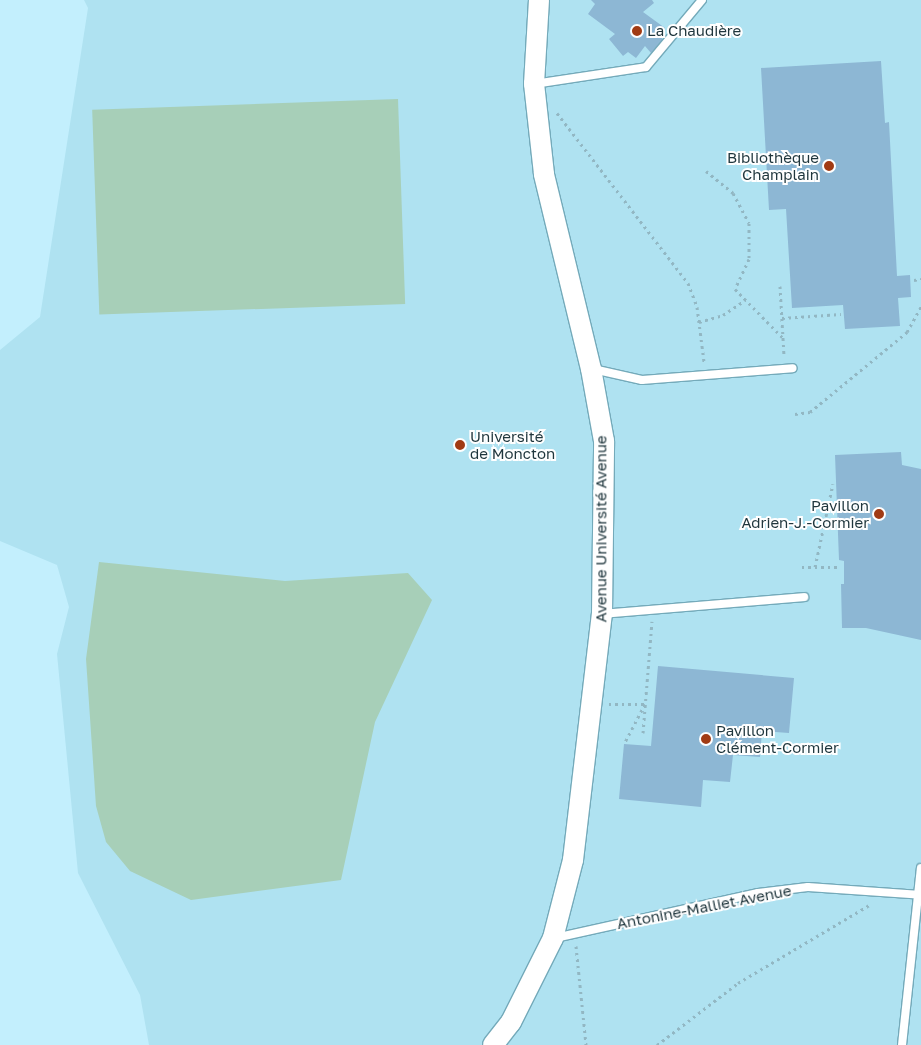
<!DOCTYPE html>
<html>
<head>
<meta charset="utf-8">
<style>
  body { margin:0 }
  #map { position:relative; width:921px; height:1045px; overflow:hidden; background:#c3effd; font-family:"Golos Text",sans-serif }
  div>[style] { position:absolute }
  .built>* { inset:0; background:#afe2f1 }
  .green>* { inset:0; background:#a7cfb8; transform-origin:0 0 }
  .building>* { inset:0; background:#8db7d4 }
  .path>* { height:3px; margin-top:-1.5px; transform-origin:0; background:repeating-linear-gradient(90deg,#92b7c3 0 2.5px,transparent 0 6.5px) }
  .roads { filter:drop-shadow(1px 0 #74aaba) drop-shadow(-1px 0 #74aaba) drop-shadow(0 1px #74aaba) drop-shadow(0 -1px #74aaba) }
  .lane>* { height:8px; margin:-4px; padding:0 4px; transform-origin:4px; border-radius:4px; background:#fff }
  .secondary>* { height:20px; margin:-10px; padding:0 10px; transform-origin:10px; border-radius:10px; background:#fff }
  .dots>* { width:14px; height:14px; translate:-50% -50%; box-sizing:border-box; border:2px solid #fff; border-radius:50% }
  span { translate:-50% -50%; white-space:nowrap; text-align:center; line-height:1.15; -webkit-text-stroke:4px #fff; paint-order:stroke }
  .poi-label { font-size:15px; color:#1f363d }
  .left { translate:0 -50%; text-align:left }
  .right { translate:-100% -50%; text-align:right }
  .street-label { font-size:15px; color:#1f363d }
</style>
</head>
<body>
<div id="map">
  <div class="built">
    <div style="clip-path:polygon(84px 0,921px 0,921px 1045px,149px 1045px,140px 995px,78px 873px,57px 654px,69px 607px,57px 565px,0 541px,0 350px,40px 317px,88px 8px)"></div>
  </div>
  <div class="green">
    <div style="left:398px;top:99px;width:205px;height:306px;rotate:88deg"></div>
    <div style="clip-path:polygon(99px 562px,285px 581px,408px 573px,432px 600px,375px 722px,341px 880px,191px 900px,130px 871px,106px 842px,96px 806px,86px 659px)"></div>
  </div>
  <div class="building">
    <div style="clip-path:polygon(591px 0,652px 0,654px 3px,643px 12px,665px 28px,659px 35px,665px 42px,651px 53px,645px 46px,636px 58px,628px 52px,623px 56px,609px 39px,615px 34px,588px 14px,595px 4px)"></div>
    <div style="clip-path:polygon(881px 61px,885px 123px,889px 122px,897px 276px,910px 275px,911px 297px,898px 298px,900px 326px,845px 329px,843px 305px,792px 308px,786px 209px,769px 210px,761px 68px)"></div>
    <div style="clip-path:polygon(901px 452px,902px 465px,921px 469px,921px 640px,866px 628px,842px 628px,841px 584px,844px 584px,844px 561px,839px 560px,835px 455px)"></div>
    <div style="clip-path:polygon(658px 666px,794px 678px,789px 733px,762px 731px,760px 757px,733px 755px,730px 782px,703px 780px,701px 807px,619px 799px,624px 744px,651px 746px)"></div>
  </div>
  <div class="path">
    <div style="left:557px;top:113px;width:215px;rotate:52.4deg"></div>
    <div style="left:688px;top:283px;width:26px;rotate:69deg"></div>
    <div style="left:697px;top:307px;width:55px;rotate:82.7deg"></div>
    <div style="left:706px;top:171px;width:35px;rotate:39deg"></div>
    <div style="left:733px;top:193px;width:34px;rotate:62deg"></div>
    <div style="left:749px;top:223px;width:36px;rotate:90deg"></div>
    <div style="left:749px;top:259px;width:33px;rotate:115deg"></div>
    <div style="left:735px;top:289px;width:69px;rotate:45.6deg"></div>
    <div style="left:914px;top:280px;width:7px;rotate:-8deg"></div>
    <div style="left:780px;top:286px;width:70px;rotate:86.7deg"></div>
    <div style="left:782px;top:318px;width:59px;rotate:-3.9deg"></div>
    <div style="left:699px;top:322px;width:25px;rotate:-16deg"></div>
    <div style="left:723px;top:315px;width:27px;rotate:-34deg"></div>
    <div style="left:795px;top:414px;width:15px;rotate:-8deg"></div>
    <div style="left:810px;top:412px;width:126px;rotate:-39.5deg"></div>
    <div style="left:907px;top:332px;width:29px;rotate:-61deg"></div>
    <div style="left:802px;top:567px;width:38px"></div>
    <div style="left:815px;top:567px;width:85px;rotate:-77.8deg"></div>
    <div style="left:609px;top:704px;width:36px"></div>
    <div style="left:645px;top:704px;width:45px;rotate:117.7deg"></div>
    <div style="left:643px;top:733px;width:112px;rotate:-85.4deg"></div>
    <div style="left:576px;top:946px;width:100px;rotate:84.2deg"></div>
    <div style="left:657px;top:1045px;width:102px;rotate:-37.4deg"></div>
    <div style="left:738px;top:983px;width:155px;rotate:-30.7deg"></div>
  </div>
  <div class="roads">
    <div class="lane">
      <div style="left:534px;top:84px;width:113px;rotate:-8.6deg"></div>
      <div style="left:646px;top:67px;width:87px;rotate:-50.1deg"></div>
      <div style="left:593px;top:369px;width:50px;rotate:12.7deg"></div>
      <div style="left:642px;top:380px;width:151px;rotate:-4.5deg"></div>
      <div style="left:602px;top:614px;width:203px;rotate:-4.8deg"></div>
      <div style="left:555px;top:938px;width:208px;rotate:-12.5deg"></div>
      <div style="left:758px;top:893px;width:50px;rotate:-6.8deg"></div>
      <div style="left:808px;top:887px;width:113px;rotate:4deg"></div>
      <div style="left:902px;top:1045px;width:178px;rotate:-83.9deg"></div>
    </div>
    <div class="secondary">
      <div style="left:493px;top:1045px;width:29px;rotate:-52deg"></div>
      <div style="left:511px;top:1022px;width:94px;rotate:-63.4deg"></div>
      <div style="left:553px;top:938px;width:81px;rotate:-75.6deg"></div>
      <div style="left:573px;top:860px;width:248px;rotate:-83.3deg"></div>
      <div style="left:602px;top:614px;width:173px;rotate:-89.3deg"></div>
      <div style="left:604px;top:441px;width:73px;rotate:-100.2deg"></div>
      <div style="left:591px;top:369px;width:201px;rotate:-103.6deg"></div>
      <div style="left:544px;top:174px;width:91px;rotate:-96.3deg"></div>
      <div style="left:534px;top:84px;width:84px;rotate:-86.6deg"></div>
    </div>
  </div>
  <div class="dots">
    <div style="left:637px;top:31px;background:#a13b14"></div>
    <div style="left:829px;top:166px;background:#a13b14"></div>
    <div style="left:460px;top:445px;background:#a13b14"></div>
    <div style="left:879px;top:514px;background:#a13b14"></div>
    <div style="left:706px;top:739px;background:#a13b14"></div>
  </div>
  <div class="poi-label">
    <span class="left" style="left:647px;top:31px">La Chaudière</span>
    <span class="right" style="left:819px;top:166px">Bibliothèque<br>Champlain</span>
    <span class="left" style="left:470px;top:445px">Université<br>de Moncton</span>
    <span class="right" style="left:869px;top:514px">Pavillon<br>Adrien-J.-Cormier</span>
    <span class="left" style="left:716px;top:739px">Pavillon<br>Clément-Cormier</span>
  </div>
  <div class="street-label">
    <span style="left:601px;top:529px;rotate:-90deg">Avenue Université Avenue</span>
    <span style="left:704px;top:907px;rotate:-11deg">Antonine-Malliet Avenue</span>
  </div>
</div>
</body>
</html>
